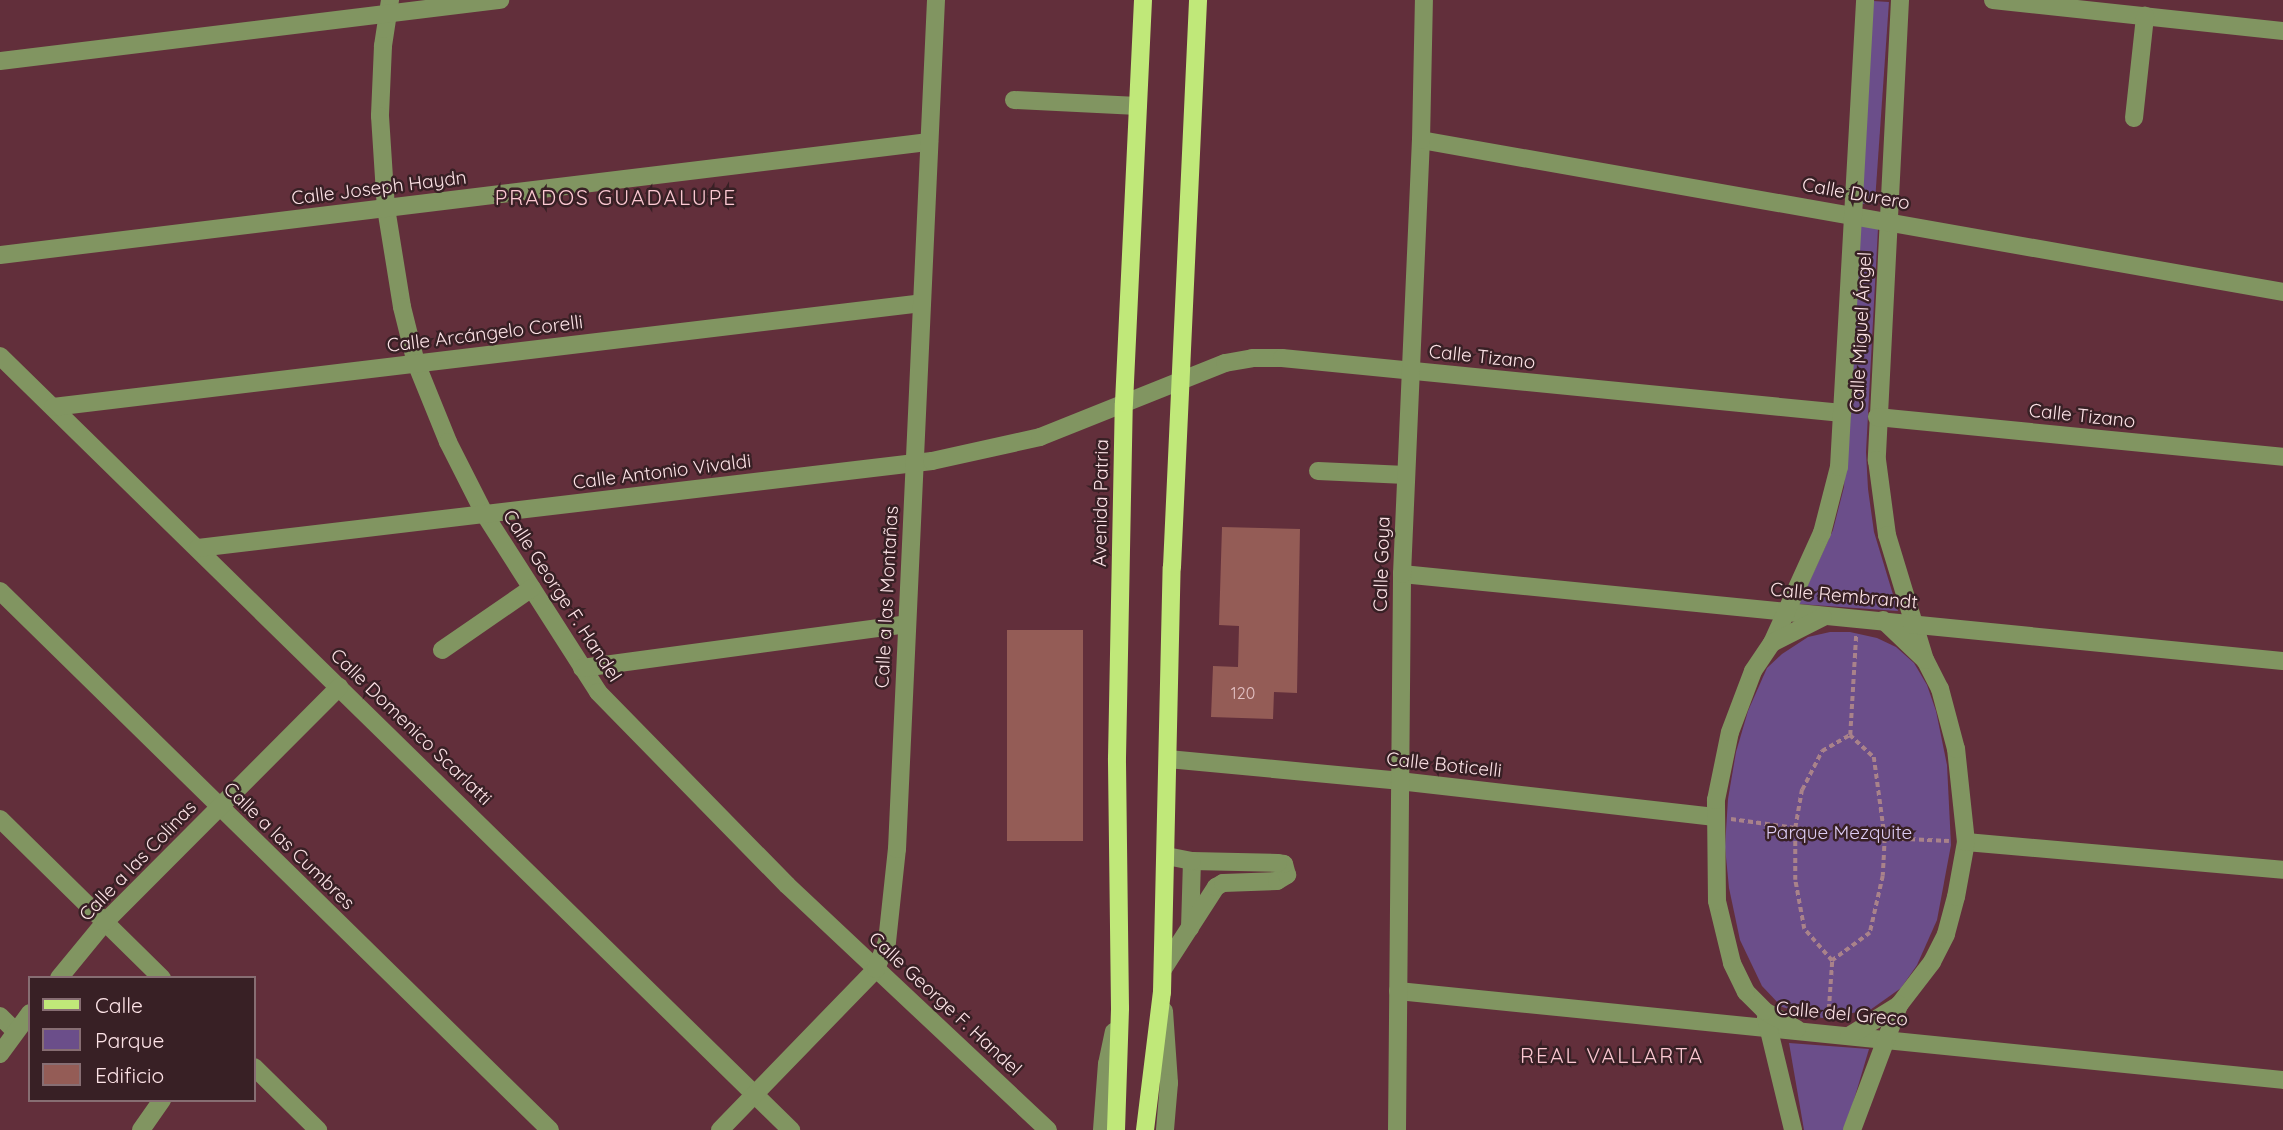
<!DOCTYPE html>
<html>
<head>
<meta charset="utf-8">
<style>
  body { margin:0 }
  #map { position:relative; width:2283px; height:1130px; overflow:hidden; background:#622f3b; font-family:Quicksand,sans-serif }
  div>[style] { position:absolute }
  .green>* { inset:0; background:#6b4e8a; transform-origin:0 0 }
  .building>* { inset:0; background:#945c56; transform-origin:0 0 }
  .path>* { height:3.5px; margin-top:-1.75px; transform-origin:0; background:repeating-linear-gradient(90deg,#a9828a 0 5px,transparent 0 8.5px) }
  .minor>* { height:18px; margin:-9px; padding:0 9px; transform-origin:9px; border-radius:9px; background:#819561 }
  .major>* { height:18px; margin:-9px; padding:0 9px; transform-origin:9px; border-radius:9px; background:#c0e879 }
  span { translate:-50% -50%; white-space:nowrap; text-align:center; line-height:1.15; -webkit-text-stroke:5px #382025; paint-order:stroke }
  .number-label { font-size:16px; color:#e3c1c3 }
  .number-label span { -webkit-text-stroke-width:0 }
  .street-label { font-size:19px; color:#fde3e7 }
  .park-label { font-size:19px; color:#ddccf3 }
  .neighbourhood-label { font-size:21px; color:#fcc8d2; letter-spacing:2px }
  .legend { position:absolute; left:28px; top:976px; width:228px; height:126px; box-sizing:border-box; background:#382025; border:2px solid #876e73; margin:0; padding:9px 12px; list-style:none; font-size:21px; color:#fde3e7 }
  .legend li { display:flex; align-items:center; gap:14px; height:35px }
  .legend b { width:35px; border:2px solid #876e73 }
</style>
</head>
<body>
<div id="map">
  <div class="green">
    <div style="left:1873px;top:1px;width:16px;height:203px;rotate:4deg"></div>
    <div style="clip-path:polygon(1860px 224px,1878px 228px,1866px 452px,1868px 489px,1874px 532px,1898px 611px,1799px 604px,1833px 530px,1844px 487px)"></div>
    <div style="clip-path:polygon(1830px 632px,1850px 632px,1877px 638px,1896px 647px,1914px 663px,1927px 685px,1936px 711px,1947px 765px,1951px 845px,1937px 920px,1917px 965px,1901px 988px,1870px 1010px,1822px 1018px,1782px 1007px,1762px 986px,1740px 940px,1729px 888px,1725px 847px,1728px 799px,1736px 752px,1748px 711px,1767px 668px,1782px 654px,1808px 637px)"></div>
    <div style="clip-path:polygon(1789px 1043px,1869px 1049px,1845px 1130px,1804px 1130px)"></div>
  </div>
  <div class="building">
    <div style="clip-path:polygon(1222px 527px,1300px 529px,1297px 693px,1274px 692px,1273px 719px,1211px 717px,1213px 666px,1238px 667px,1239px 626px,1219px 625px)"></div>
    <div style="left:1007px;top:630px;width:76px;height:211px"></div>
  </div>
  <div class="path">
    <div style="left:1850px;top:735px;width:33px;rotate:43deg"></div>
    <div style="left:1874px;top:757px;width:82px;rotate:82.3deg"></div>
    <div style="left:1885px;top:838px;width:38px;rotate:93deg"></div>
    <div style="left:1883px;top:876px;width:58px;rotate:102.8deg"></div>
    <div style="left:1870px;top:933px;width:47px;rotate:143.6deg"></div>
    <div style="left:1832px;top:961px;width:43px;rotate:-131.2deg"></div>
    <div style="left:1804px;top:929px;width:50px;rotate:-100.4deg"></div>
    <div style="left:1795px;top:880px;width:52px;rotate:-90deg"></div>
    <div style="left:1795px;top:828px;width:39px;rotate:-80deg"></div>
    <div style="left:1802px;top:790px;width:44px;rotate:-62.9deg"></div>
    <div style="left:1822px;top:751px;width:32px;rotate:-30deg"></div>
    <div style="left:1850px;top:735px;width:100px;rotate:-86.6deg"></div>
    <div style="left:1731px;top:819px;width:65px;rotate:8deg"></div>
    <div style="left:1885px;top:838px;width:64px;rotate:2.7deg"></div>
    <div style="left:1828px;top:1018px;width:57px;rotate:-86deg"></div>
  </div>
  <div class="minor">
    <div style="left:390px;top:0;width:47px;rotate:98.7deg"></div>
    <div style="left:383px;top:46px;width:70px;rotate:92.5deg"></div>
    <div style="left:380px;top:116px;width:92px;rotate:86.3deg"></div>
    <div style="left:386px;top:208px;width:100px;rotate:80.8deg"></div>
    <div style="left:402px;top:307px;width:58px;rotate:76deg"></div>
    <div style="left:416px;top:363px;width:85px;rotate:67.9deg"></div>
    <div style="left:448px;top:442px;width:82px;rotate:63.1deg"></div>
    <div style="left:485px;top:515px;width:210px;rotate:57.4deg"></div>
    <div style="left:598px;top:692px;width:270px;rotate:45.6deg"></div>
    <div style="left:787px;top:885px;width:358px;rotate:43.2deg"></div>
    <div style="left:1900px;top:0;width:461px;rotate:92.9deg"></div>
    <div style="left:1877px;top:460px;width:76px;rotate:82.4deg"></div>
    <div style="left:1887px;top:535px;width:131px;rotate:73.1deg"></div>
    <div style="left:1993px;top:0;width:292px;rotate:6.1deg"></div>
    <div style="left:0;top:61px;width:504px;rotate:-6.96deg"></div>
    <div style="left:1014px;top:100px;width:124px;rotate:2.8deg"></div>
    <div style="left:2134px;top:118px;width:103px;rotate:-83.8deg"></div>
    <div style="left:1421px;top:140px;width:875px;rotate:10deg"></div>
    <div style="left:0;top:255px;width:936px;rotate:-6.94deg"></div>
    <div style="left:0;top:356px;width:1107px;rotate:44.38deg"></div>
    <div style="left:53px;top:407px;width:875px;rotate:-6.82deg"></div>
    <div style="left:1877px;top:417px;width:408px;rotate:5.6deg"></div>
    <div style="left:1318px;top:471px;width:88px;rotate:2.6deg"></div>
    <div style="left:198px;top:548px;width:739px;rotate:-6.76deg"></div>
    <div style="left:932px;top:461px;width:111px;rotate:-12.5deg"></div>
    <div style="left:1040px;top:437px;width:199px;rotate:-21.8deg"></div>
    <div style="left:1225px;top:363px;width:27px;rotate:-10deg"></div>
    <div style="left:1252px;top:358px;width:30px"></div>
    <div style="left:1282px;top:358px;width:563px;rotate:5.61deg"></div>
    <div style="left:1402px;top:574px;width:885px;rotate:5.64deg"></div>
    <div style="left:0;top:591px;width:770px;rotate:44.42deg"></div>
    <div style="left:1772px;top:643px;width:121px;rotate:-65.6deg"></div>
    <div style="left:1822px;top:533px;width:68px;rotate:-75.6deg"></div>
    <div style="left:1839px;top:467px;width:468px;rotate:-86.8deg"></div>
    <div style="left:442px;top:650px;width:109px;rotate:-34.6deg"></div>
    <div style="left:582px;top:668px;width:328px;rotate:-7.7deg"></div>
    <div style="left:1168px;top:759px;width:232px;rotate:5.4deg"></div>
    <div style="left:1399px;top:781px;width:318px;rotate:6.5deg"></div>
    <div style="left:0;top:819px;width:227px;rotate:44.5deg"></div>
    <div style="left:1966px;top:842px;width:318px;rotate:5deg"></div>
    <div style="left:1190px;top:928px;width:67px;rotate:-88.3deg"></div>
    <div style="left:1163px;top:969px;width:98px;rotate:-57.1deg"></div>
    <div style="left:1216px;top:887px;width:8px;rotate:-30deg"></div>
    <div style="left:1223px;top:883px;width:54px;rotate:-2.1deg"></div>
    <div style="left:1277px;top:881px;width:12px;rotate:-31deg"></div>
    <div style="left:1287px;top:875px;width:11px;rotate:-105deg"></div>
    <div style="left:1284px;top:864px;width:6px;rotate:-171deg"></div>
    <div style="left:1278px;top:863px;width:86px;rotate:-178.7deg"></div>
    <div style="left:1192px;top:861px;width:26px;rotate:-169deg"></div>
    <div style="left:59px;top:978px;width:72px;rotate:-50.6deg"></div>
    <div style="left:105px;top:922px;width:332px;rotate:-45.1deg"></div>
    <div style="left:1398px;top:991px;width:889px;rotate:5.74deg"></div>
    <div style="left:1164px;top:1011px;width:72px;rotate:86deg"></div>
    <div style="left:1169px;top:1083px;width:47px;rotate:94.9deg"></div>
    <div style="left:0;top:1016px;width:21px;rotate:45deg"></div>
    <div style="left:1766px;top:1018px;width:115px;rotate:76.4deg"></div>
    <div style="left:1797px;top:1029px;width:37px;rotate:-151deg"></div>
    <div style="left:1765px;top:1011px;width:27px;rotate:-135deg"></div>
    <div style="left:1746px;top:992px;width:32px;rotate:-116deg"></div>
    <div style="left:1732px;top:963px;width:64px;rotate:-103.6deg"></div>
    <div style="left:1717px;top:901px;width:101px;rotate:-90.6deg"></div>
    <div style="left:1716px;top:800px;width:69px;rotate:-78.4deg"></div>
    <div style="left:1730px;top:732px;width:65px;rotate:-69.3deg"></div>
    <div style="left:1753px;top:671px;width:34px;rotate:-56deg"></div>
    <div style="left:1772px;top:643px;width:57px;rotate:-27deg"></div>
    <div style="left:1849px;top:1036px;width:59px;rotate:-31.8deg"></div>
    <div style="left:1899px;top:1005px;width:54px;rotate:-52.5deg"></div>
    <div style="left:1932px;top:962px;width:31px;rotate:-63deg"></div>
    <div style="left:1946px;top:934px;width:38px;rotate:-75deg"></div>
    <div style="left:1956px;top:897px;width:56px;rotate:-79.7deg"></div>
    <div style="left:1966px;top:842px;width:94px;rotate:-96.1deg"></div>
    <div style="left:1956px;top:749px;width:62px;rotate:-104.9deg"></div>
    <div style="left:1940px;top:689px;width:33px;rotate:-117deg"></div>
    <div style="left:1925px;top:660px;width:58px;rotate:-136.4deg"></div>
    <div style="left:0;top:1054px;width:51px;rotate:-53.8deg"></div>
    <div style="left:254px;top:1067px;width:90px;rotate:44.5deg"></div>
    <div style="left:141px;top:1130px;width:37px;rotate:-55deg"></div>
    <div style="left:720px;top:1130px;width:224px;rotate:-45.9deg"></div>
    <div style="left:876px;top:969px;width:29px;rotate:-68deg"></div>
    <div style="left:887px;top:942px;width:94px;rotate:-83.9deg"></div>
    <div style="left:897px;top:849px;width:850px;rotate:-87.37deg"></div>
    <div style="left:1102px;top:1130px;width:66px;rotate:-85.7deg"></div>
    <div style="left:1107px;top:1064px;width:33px;rotate:-78deg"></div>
    <div style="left:1397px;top:1130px;width:556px;rotate:-89.48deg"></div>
    <div style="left:1402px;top:574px;width:434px;rotate:-87.5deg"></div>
    <div style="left:1421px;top:140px;width:140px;rotate:-88.8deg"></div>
    <div style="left:1852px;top:1130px;width:134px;rotate:-69.4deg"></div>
  </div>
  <div class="major">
    <div style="left:1116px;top:1130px;width:122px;rotate:-88.1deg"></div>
    <div style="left:1120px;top:1008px;width:250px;rotate:-90.7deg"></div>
    <div style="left:1117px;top:758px;width:355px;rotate:-88.9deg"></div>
    <div style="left:1124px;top:403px;width:403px;rotate:-87.3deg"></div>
    <div style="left:1145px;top:1130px;width:139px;rotate:-83deg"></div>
    <div style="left:1162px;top:992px;width:425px;rotate:-88.7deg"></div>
    <div style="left:1172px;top:567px;width:568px;rotate:-87.37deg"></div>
  </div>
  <div class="number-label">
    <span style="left:1243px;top:693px">120</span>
  </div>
  <div class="street-label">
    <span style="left:379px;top:188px;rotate:-7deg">Calle Joseph Haydn</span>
    <span style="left:1856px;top:194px;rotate:10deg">Calle Durero</span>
    <span style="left:1861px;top:332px;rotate:-87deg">Calle Miguel Ángel</span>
    <span style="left:485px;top:334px;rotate:-7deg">Calle Arcángelo Corelli</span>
    <span style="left:1482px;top:357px;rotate:6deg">Calle Tizano</span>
    <span style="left:2082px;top:416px;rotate:6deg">Calle Tizano</span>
    <span style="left:662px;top:472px;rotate:-7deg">Calle Antonio Vivaldi</span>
    <span style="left:1101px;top:503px;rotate:-89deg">Avenida Patria</span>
    <span style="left:1382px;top:564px;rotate:-88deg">Calle Goya</span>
    <span style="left:562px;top:596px;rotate:57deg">Calle George F. Handel</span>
    <span style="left:1844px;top:596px;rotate:5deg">Calle Rembrandt</span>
    <span style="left:887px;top:597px;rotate:-87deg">Calle a las Montañas</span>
    <span style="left:411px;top:727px;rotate:44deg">Calle Domenico Scarlatti</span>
    <span style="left:1444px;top:765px;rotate:6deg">Calle Boticelli</span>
    <span style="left:289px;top:846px;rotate:44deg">Calle a las Cumbres</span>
    <span style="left:138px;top:861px;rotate:-46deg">Calle a las Colinas</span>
    <span style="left:945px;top:1004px;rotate:43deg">Calle George F. Handel</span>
    <span style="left:1842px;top:1014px;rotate:5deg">Calle del Greco</span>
  </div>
  <div class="park-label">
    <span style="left:1839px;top:833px">Parque Mezquite</span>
  </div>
  <div class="neighbourhood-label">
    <span style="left:616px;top:197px">PRADOS GUADALUPE</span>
    <span style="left:1612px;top:1055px">REAL VALLARTA</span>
  </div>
  <ul class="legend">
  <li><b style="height:9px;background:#c0e879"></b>Calle</li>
  <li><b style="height:19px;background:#6b4e8a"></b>Parque</li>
  <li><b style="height:19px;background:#945c56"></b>Edificio</li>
  </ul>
</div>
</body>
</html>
